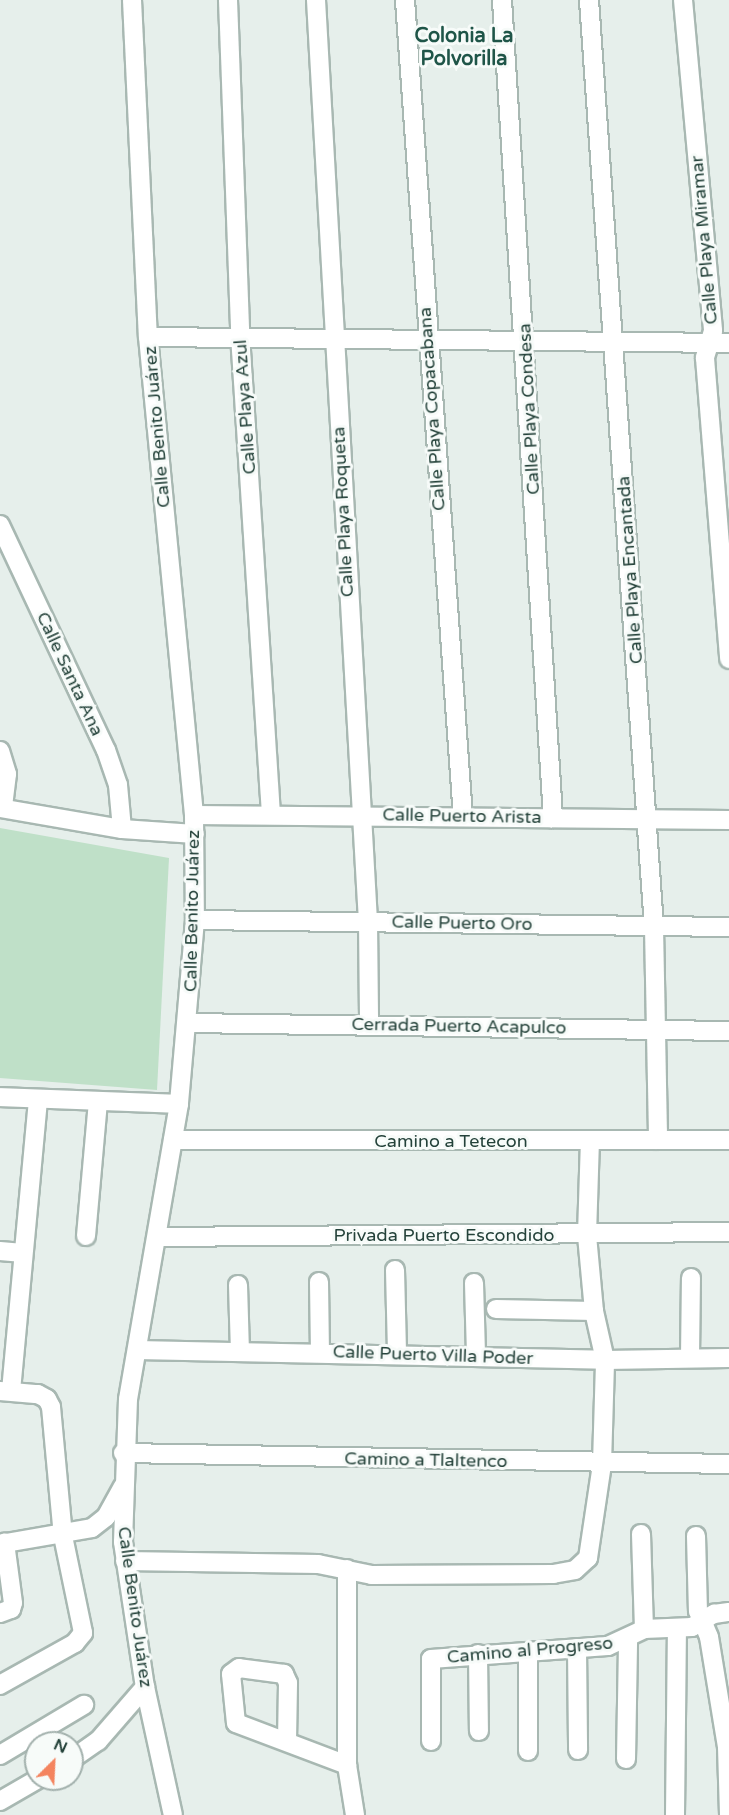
<!DOCTYPE html>
<html>
<head>
<meta charset="utf-8">
<style>
  body { margin:0 }
  #map { position:relative; width:729px; height:1815px; overflow:hidden; background:#e6efeb; font-family:"Varela Round",sans-serif }
  div>[style] { position:absolute }
  .green>* { inset:0; background:#bfe0c8 }
  .roads { filter:drop-shadow(2px 0 #a8b8b2) drop-shadow(-2px 0 #a8b8b2) drop-shadow(0 2px #a8b8b2) drop-shadow(0 -2px #a8b8b2) }
  .street>* { height:18px; margin:-9px; padding:0 9px; transform-origin:9px; border-radius:9px; background:#fff }
  .secondary>* { height:18px; margin:-9px; padding:0 9px; transform-origin:9px; border-radius:9px; background:#fff }
  span { translate:-50% -50%; white-space:nowrap; text-align:center; line-height:1.15; -webkit-text-stroke:6px #f7fbf9; paint-order:stroke }
  .street-label { font-size:18px; color:#24423a }
  .neighbourhood-label { font-size:20px; color:#1f5548; font-weight:700 }
  .north { position:absolute; left:24px; top:1731px; width:60px; height:60px; box-sizing:border-box; background:#f7fbf9; border:2px solid #a3b1ad; border-radius:50%; rotate:24deg; font-size:16px; font-weight:700; line-height:24px; text-align:center; color:#24423a }
  .north::after { content:''; display:block; margin:auto; width:21px; height:27px; background:#f4845f; clip-path:polygon(50% 0,100% 100%,50% 72%,0 100%) }
</style>
</head>
<body>
<div id="map">
  <div class="green">
    <div style="clip-path:polygon(0 828px,169px 858px,157px 1090px,0 1078px)"></div>
  </div>
  <div class="roads">
    <div class="street">
      <div style="left:228px;top:0;width:335px;rotate:87.9deg"></div>
      <div style="left:240px;top:335px;width:480px;rotate:86.3deg"></div>
      <div style="left:316px;top:0;width:922px;rotate:86.77deg"></div>
      <div style="left:368px;top:921px;width:103px;rotate:89.4deg"></div>
      <div style="left:405px;top:0;width:819px;rotate:85.94deg"></div>
      <div style="left:502px;top:0;width:820px;rotate:86.43deg"></div>
      <div style="left:589px;top:0;width:929px;rotate:85.99deg"></div>
      <div style="left:654px;top:927px;width:213px;rotate:88.9deg"></div>
      <div style="left:683px;top:0;width:332px;rotate:84.8deg"></div>
      <div style="left:713px;top:331px;width:28px;rotate:107deg"></div>
      <div style="left:705px;top:358px;width:302px;rotate:85.4deg"></div>
      <div style="left:148px;top:337px;width:581px;rotate:0.59deg"></div>
      <div style="left:0;top:525px;width:249px;rotate:64.8deg"></div>
      <div style="left:106px;top:750px;width:37px;rotate:71deg"></div>
      <div style="left:118px;top:785px;width:44px;rotate:84.8deg"></div>
      <div style="left:0;top:751px;width:24px;rotate:73deg"></div>
      <div style="left:7px;top:774px;width:34px;rotate:97deg"></div>
      <div style="left:0;top:808px;width:124px;rotate:9.8deg"></div>
      <div style="left:122px;top:829px;width:73px;rotate:3.9deg"></div>
      <div style="left:194px;top:815px;width:535px;rotate:0.54deg"></div>
      <div style="left:195px;top:920px;width:534px;rotate:0.75deg"></div>
      <div style="left:188px;top:1023px;width:541px;rotate:0.85deg"></div>
      <div style="left:0;top:1097px;width:179px;rotate:2.2deg"></div>
      <div style="left:173px;top:1140px;width:556px"></div>
      <div style="left:86px;top:1236px;width:135px;rotate:-84.9deg"></div>
      <div style="left:158px;top:1237px;width:571px;rotate:-0.5deg"></div>
      <div style="left:0;top:1251px;width:23px;rotate:5deg"></div>
      <div style="left:395px;top:1270px;width:83px;rotate:88.6deg"></div>
      <div style="left:319px;top:1282px;width:69px;rotate:89.2deg"></div>
      <div style="left:474px;top:1283px;width:73px;rotate:88.4deg"></div>
      <div style="left:238px;top:1285px;width:67px;rotate:88.3deg"></div>
      <div style="left:496px;top:1309px;width:98px;rotate:1.2deg"></div>
      <div style="left:137px;top:1350px;width:468px;rotate:1.2deg"></div>
      <div style="left:605px;top:1360px;width:124px;rotate:-0.9deg"></div>
      <div style="left:690px;top:1357px;width:79px;rotate:-89.3deg"></div>
      <div style="left:0;top:1391px;width:38px;rotate:5deg"></div>
      <div style="left:38px;top:1394px;width:10px;rotate:29deg"></div>
      <div style="left:47px;top:1399px;width:9px;rotate:63deg"></div>
      <div style="left:51px;top:1407px;width:130px;rotate:84.7deg"></div>
      <div style="left:63px;top:1536px;width:99px;rotate:78.3deg"></div>
      <div style="left:83px;top:1633px;width:13px;rotate:129deg"></div>
      <div style="left:75px;top:1643px;width:86px;rotate:150.8deg"></div>
      <div style="left:11px;top:1391px;width:292px;rotate:-84.7deg"></div>
      <div style="left:123px;top:1453px;width:606px;rotate:1.04deg"></div>
      <div style="left:641px;top:1534px;width:95px;rotate:88.2deg"></div>
      <div style="left:696px;top:1536px;width:75px;rotate:88.5deg"></div>
      <div style="left:698px;top:1611px;width:28px;rotate:67deg"></div>
      <div style="left:709px;top:1637px;width:111px;rotate:80.7deg"></div>
      <div style="left:727px;top:1747px;width:68px;rotate:88.3deg"></div>
      <div style="left:0;top:1544px;width:93px;rotate:-9.9deg"></div>
      <div style="left:92px;top:1528px;width:18px;rotate:-38deg"></div>
      <div style="left:106px;top:1517px;width:35px;rotate:-61deg"></div>
      <div style="left:125px;top:1561px;width:193px;rotate:0.9deg"></div>
      <div style="left:318px;top:1564px;width:55px;rotate:11.5deg"></div>
      <div style="left:372px;top:1575px;width:181px;rotate:-0.3deg"></div>
      <div style="left:553px;top:1574px;width:22px;rotate:-10deg"></div>
      <div style="left:575px;top:1570px;width:18px;rotate:-43deg"></div>
      <div style="left:588px;top:1558px;width:95px;rotate:-81.5deg"></div>
      <div style="left:602px;top:1464px;width:104px;rotate:-88.3deg"></div>
      <div style="left:605px;top:1360px;width:50px;rotate:-102.7deg"></div>
      <div style="left:594px;top:1311px;width:76px;rotate:-95.3deg"></div>
      <div style="left:587px;top:1235px;width:93px;rotate:-88.2deg"></div>
      <div style="left:347px;top:1569px;width:196px;rotate:90deg"></div>
      <div style="left:347px;top:1765px;width:51px;rotate:80.9deg"></div>
      <div style="left:0;top:1613px;width:12px;rotate:-20deg"></div>
      <div style="left:11px;top:1609px;width:6px;rotate:-72deg"></div>
      <div style="left:13px;top:1603px;width:61px;rotate:-97.6deg"></div>
      <div style="left:577px;top:1648px;width:102px;rotate:89.4deg"></div>
      <div style="left:528px;top:1652px;width:99px;rotate:90deg"></div>
      <div style="left:478px;top:1654px;width:77px;rotate:89.3deg"></div>
      <div style="left:287px;top:1741px;width:58px;rotate:-89deg"></div>
      <div style="left:288px;top:1683px;width:10px;rotate:-114deg"></div>
      <div style="left:284px;top:1674px;width:45px;rotate:-172.4deg"></div>
      <div style="left:239px;top:1668px;width:10px;rotate:143deg"></div>
      <div style="left:231px;top:1674px;width:49px;rotate:84.2deg"></div>
      <div style="left:236px;top:1723px;width:119px;rotate:20.7deg"></div>
      <div style="left:431px;top:1741px;width:82px;rotate:-90deg"></div>
      <div style="left:431px;top:1659px;width:177px;rotate:-4.2deg"></div>
      <div style="left:608px;top:1646px;width:40px;rotate:-25deg"></div>
      <div style="left:644px;top:1629px;width:48px;rotate:-2.4deg"></div>
      <div style="left:692px;top:1627px;width:26px;rotate:-31deg"></div>
      <div style="left:714px;top:1614px;width:15px;rotate:-8deg"></div>
      <div style="left:0;top:1755px;width:98px;rotate:-30.8deg"></div>
      <div style="left:626px;top:1759px;width:119px;rotate:-89deg"></div>
      <div style="left:675px;top:1815px;width:187px;rotate:-89.4deg"></div>
    </div>
    <div class="secondary">
      <div style="left:132px;top:0;width:337px;rotate:87.3deg"></div>
      <div style="left:148px;top:337px;width:480px;rotate:84.5deg"></div>
      <div style="left:194px;top:815px;width:105px;rotate:89.5deg"></div>
      <div style="left:195px;top:920px;width:185px;rotate:95deg"></div>
      <div style="left:179px;top:1104px;width:299px;rotate:99.8deg"></div>
      <div style="left:128px;top:1399px;width:143px;rotate:92deg"></div>
      <div style="left:123px;top:1542px;width:147px;rotate:81.4deg"></div>
      <div style="left:145px;top:1687px;width:131px;rotate:77.7deg"></div>
      <div style="left:72px;top:1759px;width:32px;rotate:-35deg"></div>
      <div style="left:98px;top:1741px;width:72px;rotate:-49deg"></div>
      <div style="left:0;top:1801px;width:44px;rotate:-30.1deg"></div>
    </div>
  </div>
  <div class="street-label">
    <span style="left:704px;top:240px;rotate:-95deg">Calle Playa Miramar</span>
    <span style="left:245px;top:407px;rotate:-94deg">Calle Playa Azul</span>
    <span style="left:432px;top:409px;rotate:-94deg">Calle Playa Copacabana</span>
    <span style="left:529px;top:409px;rotate:-93deg">Calle Playa Condesa</span>
    <span style="left:157px;top:427px;rotate:-95deg">Calle Benito Juárez</span>
    <span style="left:343px;top:512px;rotate:-93deg">Calle Playa Roqueta</span>
    <span style="left:630px;top:570px;rotate:-94deg">Calle Playa Encantada</span>
    <span style="left:70px;top:674px;rotate:65deg">Calle Santa Ana</span>
    <span style="left:462px;top:816px;rotate:1deg">Calle Puerto Arista</span>
    <span style="left:192px;top:911px;rotate:-89deg">Calle Benito Juárez</span>
    <span style="left:462px;top:923px;rotate:1deg">Calle Puerto Oro</span>
    <span style="left:459px;top:1026px;rotate:1deg">Cerrada Puerto Acapulco</span>
    <span style="left:451px;top:1141px">Camino a Tetecon</span>
    <span style="left:444px;top:1235px">Privada Puerto Escondido</span>
    <span style="left:433px;top:1355px;rotate:2deg">Calle Puerto Villa Poder</span>
    <span style="left:426px;top:1460px;rotate:1deg">Camino a Tlaltenco</span>
    <span style="left:135px;top:1607px;rotate:82deg">Calle Benito Juárez</span>
    <span style="left:530px;top:1650px;rotate:-5deg">Camino al Progreso</span>
  </div>
  <div class="neighbourhood-label">
    <span style="left:464px;top:48px">Colonia La<br>Polvorilla</span>
  </div>
  <div class="north">N</div>
</div>
</body>
</html>
